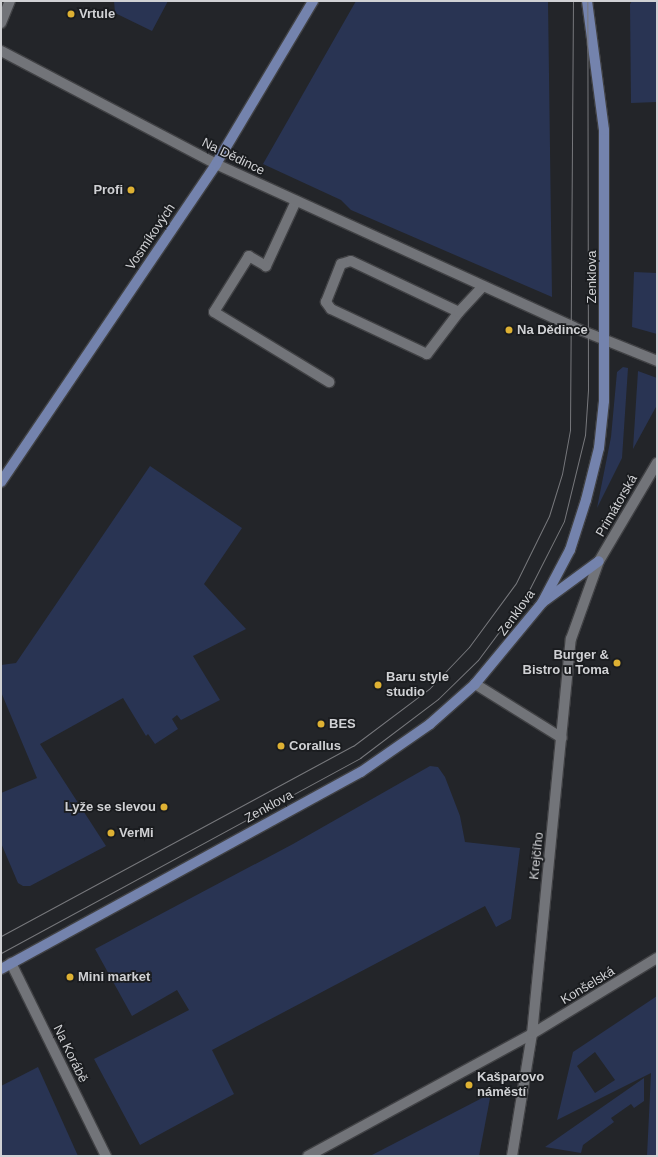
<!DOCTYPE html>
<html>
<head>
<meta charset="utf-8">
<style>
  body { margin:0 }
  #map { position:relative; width:658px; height:1157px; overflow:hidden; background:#232529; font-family:Helvetica,sans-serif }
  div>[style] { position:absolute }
  .green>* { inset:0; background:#293453 }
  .roads { filter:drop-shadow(1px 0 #404144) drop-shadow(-1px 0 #404144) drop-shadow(0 1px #404144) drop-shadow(0 -1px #404144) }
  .lane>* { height:10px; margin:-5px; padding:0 5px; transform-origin:5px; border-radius:5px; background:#727479 }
  .street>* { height:10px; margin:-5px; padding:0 5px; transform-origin:5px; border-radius:5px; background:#727479 }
  .primary>* { height:10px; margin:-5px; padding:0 5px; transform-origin:5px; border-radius:5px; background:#7483ad }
  .tram>* { height:1px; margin:-0.5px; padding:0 0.5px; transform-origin:0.5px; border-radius:0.5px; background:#77787c }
  .dots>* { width:11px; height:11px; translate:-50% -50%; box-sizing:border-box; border:2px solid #1a1c1f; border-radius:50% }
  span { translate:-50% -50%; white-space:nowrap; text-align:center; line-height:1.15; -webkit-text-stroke:3.5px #1a1c1f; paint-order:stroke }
  .poi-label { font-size:13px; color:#d0d1d4; font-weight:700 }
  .left { translate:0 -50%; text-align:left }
  .right { translate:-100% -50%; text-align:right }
  .street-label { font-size:13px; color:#d0d1d4 }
  .frame { position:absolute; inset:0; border:2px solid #d0d1d4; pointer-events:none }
</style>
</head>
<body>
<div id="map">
  <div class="green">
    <div style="clip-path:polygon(114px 1px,168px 1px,152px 31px,115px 13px)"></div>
    <div style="clip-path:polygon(356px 1px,548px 1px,552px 297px,351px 210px,341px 200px,263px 164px)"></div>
    <div style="clip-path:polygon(632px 1px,657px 1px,657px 102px,631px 103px,630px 4px)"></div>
    <div style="clip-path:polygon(634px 272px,657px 273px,657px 334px,632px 327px)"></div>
    <div style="clip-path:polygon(623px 367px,628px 368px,622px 458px,597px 508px,611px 437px,617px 372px)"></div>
    <div style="clip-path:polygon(638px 371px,657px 378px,657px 405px,633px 449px)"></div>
    <div style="clip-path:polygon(150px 466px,242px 528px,204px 584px,246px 629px,193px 656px,220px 700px,181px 720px,177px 715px,172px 719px,178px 729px,155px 744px,148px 734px,146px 736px,123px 698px,40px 744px,106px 846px,30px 886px,23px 886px,18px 883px,1px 843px,1px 793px,37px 778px,1px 692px,1px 665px,16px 663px)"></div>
    <div style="clip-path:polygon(430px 766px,438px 767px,445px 777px,460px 816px,465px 842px,520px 848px,511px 919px,496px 927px,485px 906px,212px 1050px,234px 1094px,140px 1145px,94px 1059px,189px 1010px,177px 990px,132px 1016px,95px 949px,293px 844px)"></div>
    <div style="clip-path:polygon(evenodd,657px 996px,657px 1156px,647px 1156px,651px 1073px,557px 1120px,573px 1052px,657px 996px,595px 1052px,615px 1080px,595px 1093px,577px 1066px,595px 1052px)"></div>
    <div style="clip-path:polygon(38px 1067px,78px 1156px,1px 1156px,1px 1086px)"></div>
    <div style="clip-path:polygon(644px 1078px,644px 1101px,634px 1108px,631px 1104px,611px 1118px,614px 1122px,583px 1145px,581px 1153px,545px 1147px)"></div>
    <div style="clip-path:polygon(486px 1096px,490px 1098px,479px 1156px,370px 1156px)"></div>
  </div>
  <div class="roads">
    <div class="lane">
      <div style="left:296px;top:201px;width:72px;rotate:114.8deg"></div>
      <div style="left:266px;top:266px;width:20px;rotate:-150deg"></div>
      <div style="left:249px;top:256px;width:66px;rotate:122deg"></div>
      <div style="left:214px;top:312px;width:135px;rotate:31.3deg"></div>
      <div style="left:459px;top:312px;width:53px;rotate:127.3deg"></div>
      <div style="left:427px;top:354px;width:106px;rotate:-154.9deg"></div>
      <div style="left:331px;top:309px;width:9px;rotate:-126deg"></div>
      <div style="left:326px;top:302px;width:41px;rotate:-68.5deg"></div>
      <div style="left:341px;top:264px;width:10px;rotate:-17deg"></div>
      <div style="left:351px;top:261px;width:119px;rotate:25.3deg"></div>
      <div style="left:459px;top:312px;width:35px;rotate:-47deg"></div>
    </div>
    <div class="street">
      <div style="left:1px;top:23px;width:24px;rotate:-68deg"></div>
      <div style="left:1px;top:51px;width:243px;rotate:27.7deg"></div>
      <div style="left:216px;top:164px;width:392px;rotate:24.5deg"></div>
      <div style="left:573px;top:327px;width:91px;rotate:22deg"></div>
      <div style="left:475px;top:684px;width:102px;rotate:31.8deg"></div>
      <div style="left:11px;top:963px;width:215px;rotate:63.8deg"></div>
      <div style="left:308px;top:1156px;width:255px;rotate:-28.6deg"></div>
      <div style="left:532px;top:1034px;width:146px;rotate:-31.3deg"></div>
      <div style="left:512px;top:1156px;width:124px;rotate:-80.7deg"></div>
      <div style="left:532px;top:1034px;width:397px;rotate:-84.4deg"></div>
      <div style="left:571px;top:639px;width:83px;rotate:-70.3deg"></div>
      <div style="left:599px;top:561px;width:114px;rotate:-59.4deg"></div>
    </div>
    <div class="primary">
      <div style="left:1px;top:482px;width:384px;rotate:-55.9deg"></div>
      <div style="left:216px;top:164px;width:190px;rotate:-59.2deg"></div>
      <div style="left:543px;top:602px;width:69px;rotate:-36.2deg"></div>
      <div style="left:1px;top:969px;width:410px;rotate:-28.7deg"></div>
      <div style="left:361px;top:772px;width:84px;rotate:-34.8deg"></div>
      <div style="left:430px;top:724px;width:60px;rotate:-41.6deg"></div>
      <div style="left:475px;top:684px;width:105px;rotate:-50.4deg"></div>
      <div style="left:542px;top:603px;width:60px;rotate:-62.2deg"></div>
      <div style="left:570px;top:550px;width:52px;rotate:-72.3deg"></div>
      <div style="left:586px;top:500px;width:54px;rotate:-76deg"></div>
      <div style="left:599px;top:448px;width:47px;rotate:-83.9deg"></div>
      <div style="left:604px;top:401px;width:271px;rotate:-90deg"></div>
      <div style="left:604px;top:130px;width:130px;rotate:-97.5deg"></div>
    </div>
  </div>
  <div class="tram">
    <div style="left:1px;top:936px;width:400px;rotate:-28.4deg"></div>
    <div style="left:353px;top:746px;width:95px;rotate:-36.9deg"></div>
    <div style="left:429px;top:689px;width:58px;rotate:-46.4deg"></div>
    <div style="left:469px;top:647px;width:79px;rotate:-53.7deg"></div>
    <div style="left:516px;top:583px;width:75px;rotate:-63.8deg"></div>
    <div style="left:549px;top:516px;width:44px;rotate:-72.8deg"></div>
    <div style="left:562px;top:474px;width:45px;rotate:-79.7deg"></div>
    <div style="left:570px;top:430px;width:429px;rotate:-89.6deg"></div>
    <div style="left:1px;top:953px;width:409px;rotate:-28.5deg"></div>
    <div style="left:360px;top:758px;width:98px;rotate:-37.1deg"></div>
    <div style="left:438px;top:699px;width:56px;rotate:-44.3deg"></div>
    <div style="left:478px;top:660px;width:82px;rotate:-53.4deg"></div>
    <div style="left:527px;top:594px;width:82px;rotate:-63.1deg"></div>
    <div style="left:564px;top:521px;width:89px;rotate:-76.3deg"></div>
    <div style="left:585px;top:435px;width:45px;rotate:-86.2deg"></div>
    <div style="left:588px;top:390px;width:389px;rotate:-90.1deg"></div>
  </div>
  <div class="dots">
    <div style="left:71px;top:14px;background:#deb133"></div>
    <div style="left:131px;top:190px;background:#deb133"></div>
    <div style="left:509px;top:330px;background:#deb133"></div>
    <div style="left:617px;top:663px;background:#deb133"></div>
    <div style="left:378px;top:685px;background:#deb133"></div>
    <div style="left:321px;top:724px;background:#deb133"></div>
    <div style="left:281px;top:746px;background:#deb133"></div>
    <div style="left:164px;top:807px;background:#deb133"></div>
    <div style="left:111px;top:833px;background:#deb133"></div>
    <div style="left:70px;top:977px;background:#deb133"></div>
    <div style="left:469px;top:1085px;background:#deb133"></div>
  </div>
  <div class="poi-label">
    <span class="left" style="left:79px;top:14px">Vrtule</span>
    <span class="right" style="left:123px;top:190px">Profi</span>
    <span class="left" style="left:517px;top:330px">Na Dědince</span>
    <span class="right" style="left:609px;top:663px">Burger &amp;<br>Bistro u Toma</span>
    <span class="left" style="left:386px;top:685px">Baru style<br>studio</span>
    <span class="left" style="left:329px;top:724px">BES</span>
    <span class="left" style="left:289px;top:746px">Corallus</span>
    <span class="right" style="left:156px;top:807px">Lyže se slevou</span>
    <span class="left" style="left:119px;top:833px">VerMi</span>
    <span class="left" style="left:78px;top:977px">Mini market</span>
    <span class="left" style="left:477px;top:1085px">Kašparovo<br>náměstí</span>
  </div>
  <div class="street-label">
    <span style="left:233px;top:157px;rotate:26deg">Na Dědince</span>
    <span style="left:151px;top:237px;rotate:-56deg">Vosmíkových</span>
    <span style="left:592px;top:277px;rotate:-90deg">Zenklova</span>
    <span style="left:617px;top:506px;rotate:-60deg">Primátorská</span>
    <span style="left:517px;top:613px;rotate:-54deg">Zenklova</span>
    <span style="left:269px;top:807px;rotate:-29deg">Zenklova</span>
    <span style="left:537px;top:856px;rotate:-84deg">Krejčího</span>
    <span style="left:588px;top:986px;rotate:-31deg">Konšelská</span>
    <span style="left:70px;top:1054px;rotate:64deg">Na Korábě</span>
  </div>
  <div class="frame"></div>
</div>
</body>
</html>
